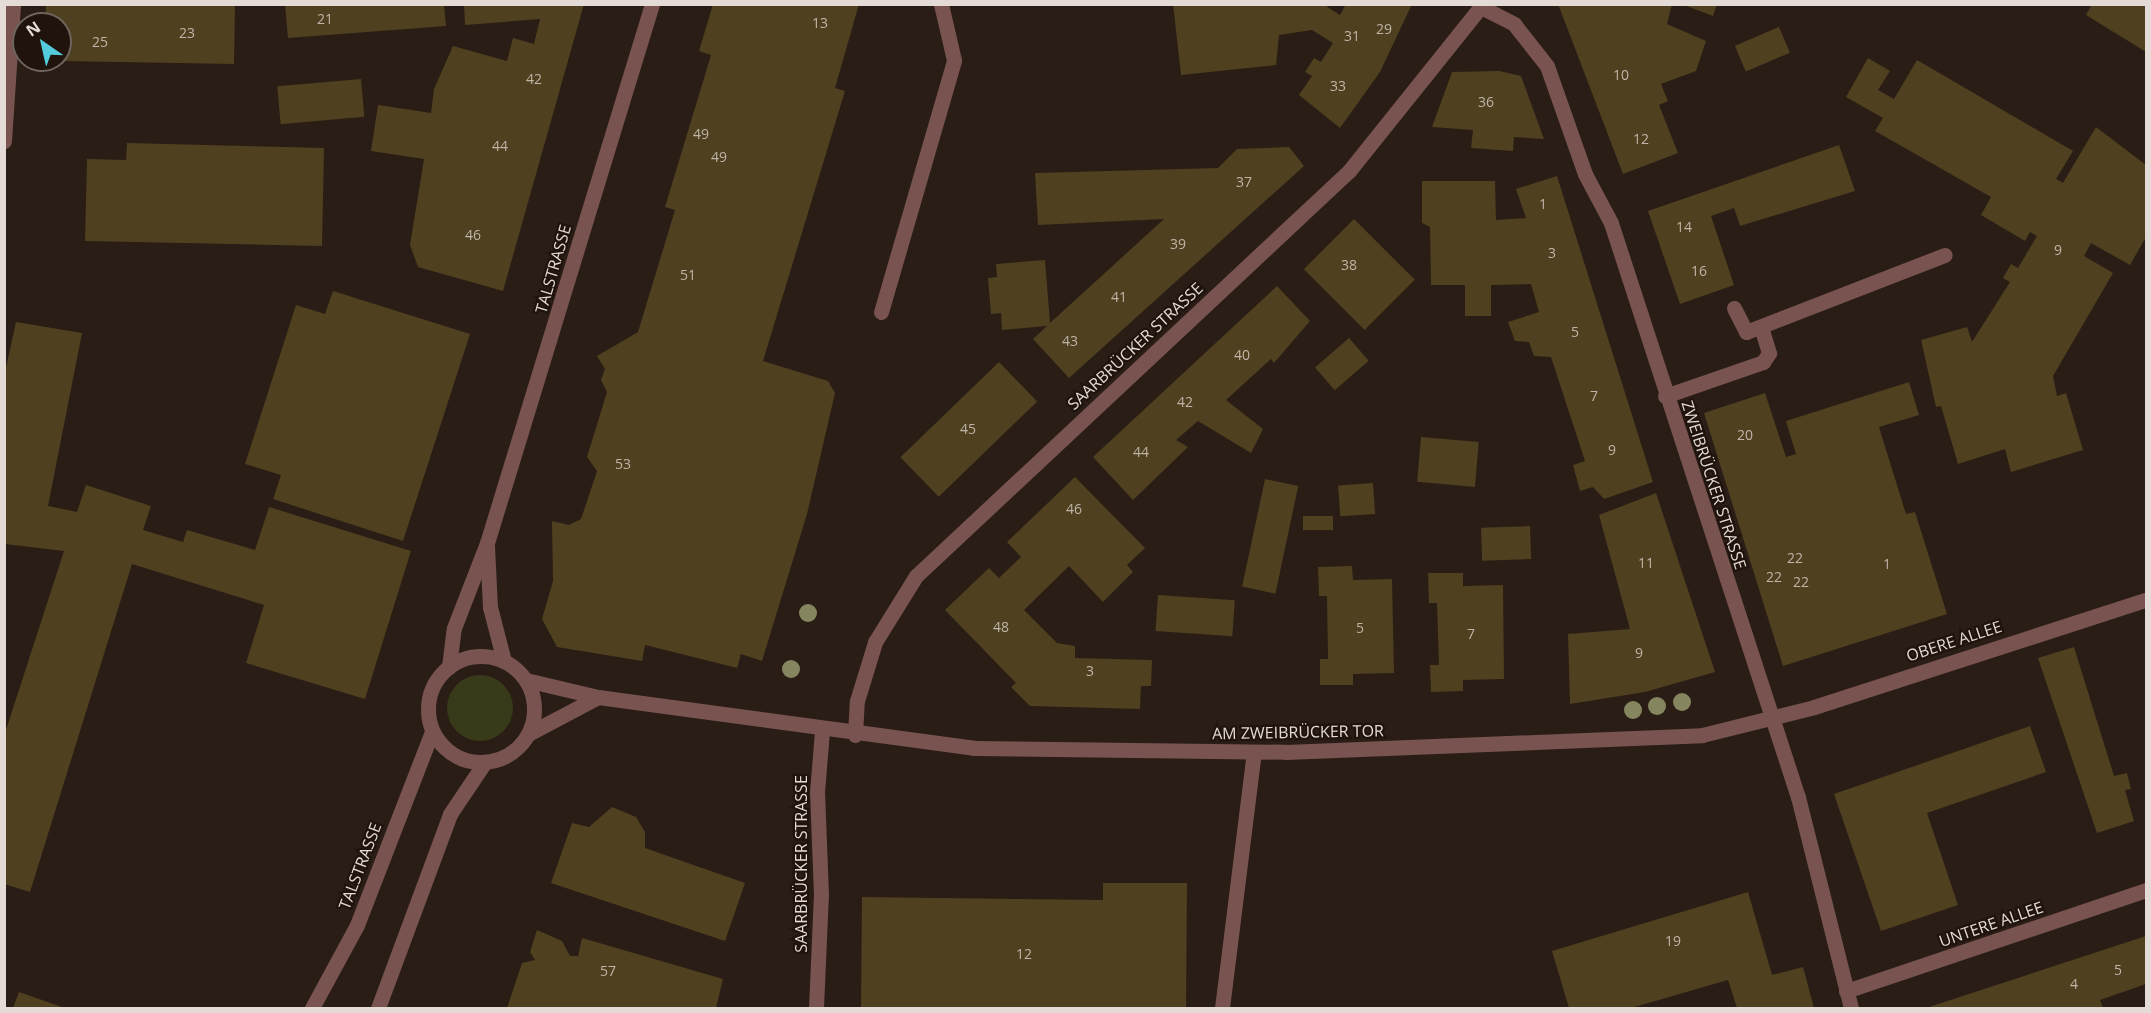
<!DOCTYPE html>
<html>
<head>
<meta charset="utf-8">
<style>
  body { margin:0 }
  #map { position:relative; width:2151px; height:1013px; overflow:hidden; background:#291d15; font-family:"Open Sans",sans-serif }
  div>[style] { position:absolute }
  .green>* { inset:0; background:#373b1a }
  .round { border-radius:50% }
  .building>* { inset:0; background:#4f401f; transform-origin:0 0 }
  .minor>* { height:15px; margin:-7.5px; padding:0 7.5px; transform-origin:7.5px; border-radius:7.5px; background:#795350 }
  .minor>.ring { margin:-7.5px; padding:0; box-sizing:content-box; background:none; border:15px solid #795350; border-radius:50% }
  .trees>* { width:18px; height:18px; margin:-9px; border-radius:50%; background:#858660 }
  span { translate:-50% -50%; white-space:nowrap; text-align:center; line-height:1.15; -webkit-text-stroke:4.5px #1f130c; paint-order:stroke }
  .number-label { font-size:14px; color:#bfb4a8 }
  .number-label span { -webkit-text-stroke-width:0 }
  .street-label { font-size:16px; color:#e4dbd6 }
  .frame { position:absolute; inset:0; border:6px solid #e4dbd6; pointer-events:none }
  .north { position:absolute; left:12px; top:12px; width:60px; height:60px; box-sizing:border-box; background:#1f130c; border:2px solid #6e635d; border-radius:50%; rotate:326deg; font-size:16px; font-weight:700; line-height:24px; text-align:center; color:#e4dbd6 }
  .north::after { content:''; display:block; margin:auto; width:21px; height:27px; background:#53cbdb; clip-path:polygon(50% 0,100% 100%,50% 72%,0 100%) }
</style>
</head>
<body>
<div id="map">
  <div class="green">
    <div class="round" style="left:447px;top:675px;width:66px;height:66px"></div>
  </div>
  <div class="building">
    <div style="clip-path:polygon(46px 4px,235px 4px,234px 64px,60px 61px,60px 24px,45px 24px)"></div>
    <div style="clip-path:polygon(285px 4px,444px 4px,446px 26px,288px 38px)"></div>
    <div style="clip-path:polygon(464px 4px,584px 4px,503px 291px,418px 267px,410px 245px,424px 159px,371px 151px,378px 105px,431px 113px,434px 89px,453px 46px,507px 61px,513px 38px,534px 44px,540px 19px,465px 25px)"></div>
    <div style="clip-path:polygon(713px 4px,859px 4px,835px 88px,845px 91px,763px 361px,828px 381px,835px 393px,807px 514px,762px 661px,741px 654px,737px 668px,645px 645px,642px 661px,557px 647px,542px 619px,553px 581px,552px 521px,569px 525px,581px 519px,597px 471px,587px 457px,607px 392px,601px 380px,605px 369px,597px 356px,638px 332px,675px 210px,665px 207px,711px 55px,699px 51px)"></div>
    <div style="clip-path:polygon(1173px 4px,1323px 4px,1340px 15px,1346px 4px,1412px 4px,1380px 72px,1340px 128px,1299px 95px,1312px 76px,1305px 72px,1314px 58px,1321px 62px,1333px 43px,1312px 30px,1279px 35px,1276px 65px,1181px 75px)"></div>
    <div style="clip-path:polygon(1558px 4px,1672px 4px,1667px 24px,1706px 41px,1696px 71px,1661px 84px,1668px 101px,1659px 105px,1678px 153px,1623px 174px)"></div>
    <div style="clip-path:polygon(1681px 4px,1717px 4px,1713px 16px)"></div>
    <div style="clip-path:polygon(2092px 4px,2146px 4px,2146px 52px,2086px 15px)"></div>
    <div style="left:1779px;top:27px;width:28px;height:48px;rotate:67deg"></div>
    <div style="clip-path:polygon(1868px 58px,1890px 71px,1878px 90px,1894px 99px,1917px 60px,2073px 151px,2056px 179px,2063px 183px,2096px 127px,2146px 165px,2146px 237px,2130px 265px,2091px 243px,2084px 256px,2113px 273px,2053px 376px,2057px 396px,2066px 393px,2083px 450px,2011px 472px,2005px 449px,1958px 464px,1941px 406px,1936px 407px,1921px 340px,1967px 327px,1972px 342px,2010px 282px,2003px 278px,2011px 264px,2018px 268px,2037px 236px,2030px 232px,2025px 241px,1981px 215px,1991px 197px,1875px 131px,1883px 118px,1846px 97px)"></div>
    <div style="clip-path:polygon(1499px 71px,1521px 76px,1544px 139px,1514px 137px,1513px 151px,1471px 148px,1473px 130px,1432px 127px,1452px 72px)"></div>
    <div style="left:361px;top:79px;width:38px;height:84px;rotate:85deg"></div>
    <div style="clip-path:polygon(127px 143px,324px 148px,322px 246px,85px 241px,87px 159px,126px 160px)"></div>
    <div style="clip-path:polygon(1839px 145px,1855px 191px,1740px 226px,1734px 208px,1711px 216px,1734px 285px,1680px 304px,1648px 211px)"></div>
    <div style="clip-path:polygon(1289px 147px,1304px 166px,1069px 378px,1033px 339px,1047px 326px,1002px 330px,1001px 313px,991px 314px,988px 278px,997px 277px,996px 264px,1045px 260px,1050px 323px,1164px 219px,1038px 225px,1035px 173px,1218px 168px,1237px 149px)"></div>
    <div style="clip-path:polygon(1557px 176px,1653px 482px,1604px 499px,1593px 487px,1580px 491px,1573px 465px,1585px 461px,1551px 357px,1534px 356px,1529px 342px,1515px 341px,1508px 322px,1539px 312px,1531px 284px,1491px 285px,1491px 316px,1465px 316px,1465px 285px,1431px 285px,1430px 227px,1422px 223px,1422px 181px,1495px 181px,1496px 220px,1526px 218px,1516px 189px)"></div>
    <div style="left:1354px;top:219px;width:86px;height:71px;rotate:45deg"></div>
    <div style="clip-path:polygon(1277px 286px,1310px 321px,1274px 363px,1271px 359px,1226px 400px,1263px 429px,1251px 453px,1198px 421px,1176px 440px,1188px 447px,1133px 500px,1093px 457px)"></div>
    <div style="clip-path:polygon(333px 291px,470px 334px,403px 541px,273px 499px,281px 475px,245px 464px,296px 305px,325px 314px)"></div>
    <div style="clip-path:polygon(16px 322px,82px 333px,48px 506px,77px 512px,86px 485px,151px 506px,143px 530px,183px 542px,187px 530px,255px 550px,269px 507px,411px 551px,365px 699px,246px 663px,264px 605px,132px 564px,30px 892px,4px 884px,4px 736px,64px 551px,5px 544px,5px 372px)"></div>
    <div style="left:1349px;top:338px;width:30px;height:45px;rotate:49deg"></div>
    <div style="left:999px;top:362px;width:55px;height:137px;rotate:46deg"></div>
    <div style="clip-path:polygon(1909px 382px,1919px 415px,1879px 427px,1906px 514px,1915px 512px,1947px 614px,1783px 666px,1704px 413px,1765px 393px,1786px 457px,1796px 454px,1786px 421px)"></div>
    <div style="left:1421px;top:437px;width:58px;height:45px;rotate:5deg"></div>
    <div style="clip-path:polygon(1075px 477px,1145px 548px,1127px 565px,1133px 572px,1103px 602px,1069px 566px,1024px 610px,1057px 643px,1075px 646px,1075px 658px,1152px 660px,1151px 686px,1141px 686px,1140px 709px,1030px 706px,1011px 687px,1016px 683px,945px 610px,989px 568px,999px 578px,1021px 557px,1007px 542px)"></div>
    <div style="left:1265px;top:479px;width:34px;height:110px;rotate:12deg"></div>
    <div style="left:1373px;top:483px;width:31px;height:35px;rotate:86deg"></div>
    <div style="clip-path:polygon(1656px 493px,1715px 672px,1645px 692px,1570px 704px,1568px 634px,1630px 629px,1599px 515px)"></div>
    <div style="left:1333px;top:516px;width:14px;height:30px;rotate:90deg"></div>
    <div style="left:1530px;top:526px;width:33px;height:49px;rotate:88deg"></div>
    <div style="clip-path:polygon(1352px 566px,1353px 580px,1392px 579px,1394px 673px,1353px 674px,1353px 685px,1320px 685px,1320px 659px,1328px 659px,1327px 596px,1319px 596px,1318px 567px)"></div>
    <div style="clip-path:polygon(1428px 573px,1463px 573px,1463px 586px,1503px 585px,1504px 679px,1463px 680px,1463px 691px,1431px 692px,1430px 665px,1439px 665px,1437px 603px,1429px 603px)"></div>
    <div style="left:1158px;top:595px;width:77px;height:36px;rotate:4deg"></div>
    <div style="clip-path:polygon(2074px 647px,2114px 776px,2127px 773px,2131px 789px,2125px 790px,2134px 821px,2097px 833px,2038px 658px)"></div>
    <div style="clip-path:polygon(2030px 726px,2046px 772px,1927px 813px,1958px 905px,1881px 931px,1834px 794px)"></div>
    <div style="clip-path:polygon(612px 807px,636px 817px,645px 832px,645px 848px,745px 883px,725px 941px,551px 883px,572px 823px,589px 827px)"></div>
    <div style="clip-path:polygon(1103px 883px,1187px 883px,1186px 1008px,861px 1008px,862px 897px,1103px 900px)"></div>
    <div style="clip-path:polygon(1748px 892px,1772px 975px,1803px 967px,1814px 1008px,1737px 1008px,1728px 980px,1631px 1008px,1569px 1008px,1552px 951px)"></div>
    <div style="clip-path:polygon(537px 930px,562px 941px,570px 956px,578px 956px,582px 938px,723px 979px,716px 1008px,507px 1008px,522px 963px,535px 960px,530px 952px)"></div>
    <div style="clip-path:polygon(2146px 936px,2146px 984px,2100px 1000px,2103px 1008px,1926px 1008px)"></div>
    <div style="clip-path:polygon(19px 992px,65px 1008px,13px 1008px)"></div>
  </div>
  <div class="minor">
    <div style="left:1483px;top:8px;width:35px;rotate:27deg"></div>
    <div style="left:1514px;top:24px;width:53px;rotate:51.8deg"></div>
    <div style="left:1547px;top:66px;width:114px;rotate:70.6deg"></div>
    <div style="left:1585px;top:174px;width:55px;rotate:62deg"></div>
    <div style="left:1611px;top:223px;width:604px;rotate:71.96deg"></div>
    <div style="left:1798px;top:797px;width:218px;rotate:75.9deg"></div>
    <div style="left:4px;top:141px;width:137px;rotate:-86.2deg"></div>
    <div style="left:1734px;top:308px;width:27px;rotate:63deg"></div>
    <div style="left:1746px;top:332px;width:213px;rotate:-21.2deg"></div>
    <div style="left:881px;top:312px;width:262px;rotate:-73.8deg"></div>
    <div style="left:954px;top:60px;width:57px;rotate:-103.1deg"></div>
    <div style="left:1665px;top:396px;width:104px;rotate:-19.1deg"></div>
    <div style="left:1763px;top:362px;width:11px;rotate:-56deg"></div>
    <div style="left:1769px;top:353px;width:27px;rotate:-107deg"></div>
    <div style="left:487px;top:546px;width:61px;rotate:87.2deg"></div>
    <div style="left:490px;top:607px;width:56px;rotate:75.5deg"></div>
    <div class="ring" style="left:428px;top:656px;width:91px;height:91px"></div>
    <div style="left:449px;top:667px;width:39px;rotate:-83deg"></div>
    <div style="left:454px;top:628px;width:91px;rotate:-68.8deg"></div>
    <div style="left:487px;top:543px;width:564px;rotate:-72.98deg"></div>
    <div style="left:526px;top:680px;width:74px;rotate:13.3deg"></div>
    <div style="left:598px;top:697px;width:379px;rotate:7.7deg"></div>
    <div style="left:974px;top:748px;width:312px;rotate:0.7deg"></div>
    <div style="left:1286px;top:752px;width:416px;rotate:-2.3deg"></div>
    <div style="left:1702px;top:735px;width:115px;rotate:-14deg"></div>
    <div style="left:1814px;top:707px;width:349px;rotate:-17.9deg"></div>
    <div style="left:528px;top:734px;width:79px;rotate:-27.9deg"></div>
    <div style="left:855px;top:735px;width:34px;rotate:-87deg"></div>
    <div style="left:857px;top:701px;width:62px;rotate:-73deg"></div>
    <div style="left:875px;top:642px;width:78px;rotate:-58.2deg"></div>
    <div style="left:916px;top:576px;width:593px;rotate:-43.09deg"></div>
    <div style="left:1349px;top:171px;width:214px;rotate:-51.3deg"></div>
    <div style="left:1846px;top:991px;width:317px;rotate:-18.6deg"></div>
    <div style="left:312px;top:1008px;width:94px;rotate:-61.5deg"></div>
    <div style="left:357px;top:925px;width:207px;rotate:-68.8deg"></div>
    <div style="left:378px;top:1008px;width:207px;rotate:-69.6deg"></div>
    <div style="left:450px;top:814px;width:63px;rotate:-56.1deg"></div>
    <div style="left:816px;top:1008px;width:113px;rotate:-87.5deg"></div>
    <div style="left:821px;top:895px;width:103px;rotate:-92.2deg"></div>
    <div style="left:817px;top:792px;width:61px;rotate:-85.3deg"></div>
    <div style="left:1222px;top:1008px;width:258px;rotate:-82.9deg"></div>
  </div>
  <div class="trees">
    <div style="left:808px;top:613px"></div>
    <div style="left:791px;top:669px"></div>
    <div style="left:1682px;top:702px"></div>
    <div style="left:1657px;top:706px"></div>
    <div style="left:1633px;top:710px"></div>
  </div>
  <div class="number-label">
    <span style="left:325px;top:19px">21</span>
    <span style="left:820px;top:23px">13</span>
    <span style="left:1384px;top:29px">29</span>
    <span style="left:187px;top:33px">23</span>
    <span style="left:1352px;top:36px">31</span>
    <span style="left:100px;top:42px">25</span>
    <span style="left:1621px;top:75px">10</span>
    <span style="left:534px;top:79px">42</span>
    <span style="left:1338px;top:86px">33</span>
    <span style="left:1486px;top:102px">36</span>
    <span style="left:701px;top:134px">49</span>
    <span style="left:1641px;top:139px">12</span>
    <span style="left:500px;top:146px">44</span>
    <span style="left:719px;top:157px">49</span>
    <span style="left:1244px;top:182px">37</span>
    <span style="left:1543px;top:204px">1</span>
    <span style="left:1684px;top:227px">14</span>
    <span style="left:473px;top:235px">46</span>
    <span style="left:1178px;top:244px">39</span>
    <span style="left:2058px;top:250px">9</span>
    <span style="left:1552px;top:253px">3</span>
    <span style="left:1349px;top:265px">38</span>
    <span style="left:1699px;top:271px">16</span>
    <span style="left:688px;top:275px">51</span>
    <span style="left:1119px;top:297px">41</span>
    <span style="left:1575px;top:332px">5</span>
    <span style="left:1070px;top:341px">43</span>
    <span style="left:1242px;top:355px">40</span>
    <span style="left:1594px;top:396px">7</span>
    <span style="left:1185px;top:402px">42</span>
    <span style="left:968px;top:429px">45</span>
    <span style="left:1745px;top:435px">20</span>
    <span style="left:1612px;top:450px">9</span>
    <span style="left:1141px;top:452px">44</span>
    <span style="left:623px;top:464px">53</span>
    <span style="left:1074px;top:509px">46</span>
    <span style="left:1795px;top:558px">22</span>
    <span style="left:1646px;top:563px">11</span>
    <span style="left:1887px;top:564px">1</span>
    <span style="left:1774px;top:577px">22</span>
    <span style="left:1801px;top:582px">22</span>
    <span style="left:1001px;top:627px">48</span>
    <span style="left:1360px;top:628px">5</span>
    <span style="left:1471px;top:634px">7</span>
    <span style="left:1639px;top:653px">9</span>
    <span style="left:1090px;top:671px">3</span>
    <span style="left:1673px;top:941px">19</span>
    <span style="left:1024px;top:954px">12</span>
    <span style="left:2118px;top:970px">5</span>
    <span style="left:608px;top:971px">57</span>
    <span style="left:2074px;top:984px">4</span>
  </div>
  <div class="street-label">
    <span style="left:553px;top:269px;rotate:-74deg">TALSTRASSE</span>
    <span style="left:1135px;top:346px;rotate:-43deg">SAARBRÜCKER STRASSE</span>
    <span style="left:1714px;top:485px;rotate:72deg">ZWEIBRÜCKER STRASSE</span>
    <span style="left:1954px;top:641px;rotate:-18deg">OBERE ALLEE</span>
    <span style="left:1298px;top:732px;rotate:-1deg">AM ZWEIBRÜCKER TOR</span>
    <span style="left:801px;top:864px;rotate:-90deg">SAARBRÜCKER STRASSE</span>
    <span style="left:360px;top:866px;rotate:-69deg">TALSTRASSE</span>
    <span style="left:1991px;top:924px;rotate:-19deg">UNTERE ALLEE</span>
  </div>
  <div class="frame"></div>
  <div class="north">N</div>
</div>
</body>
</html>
